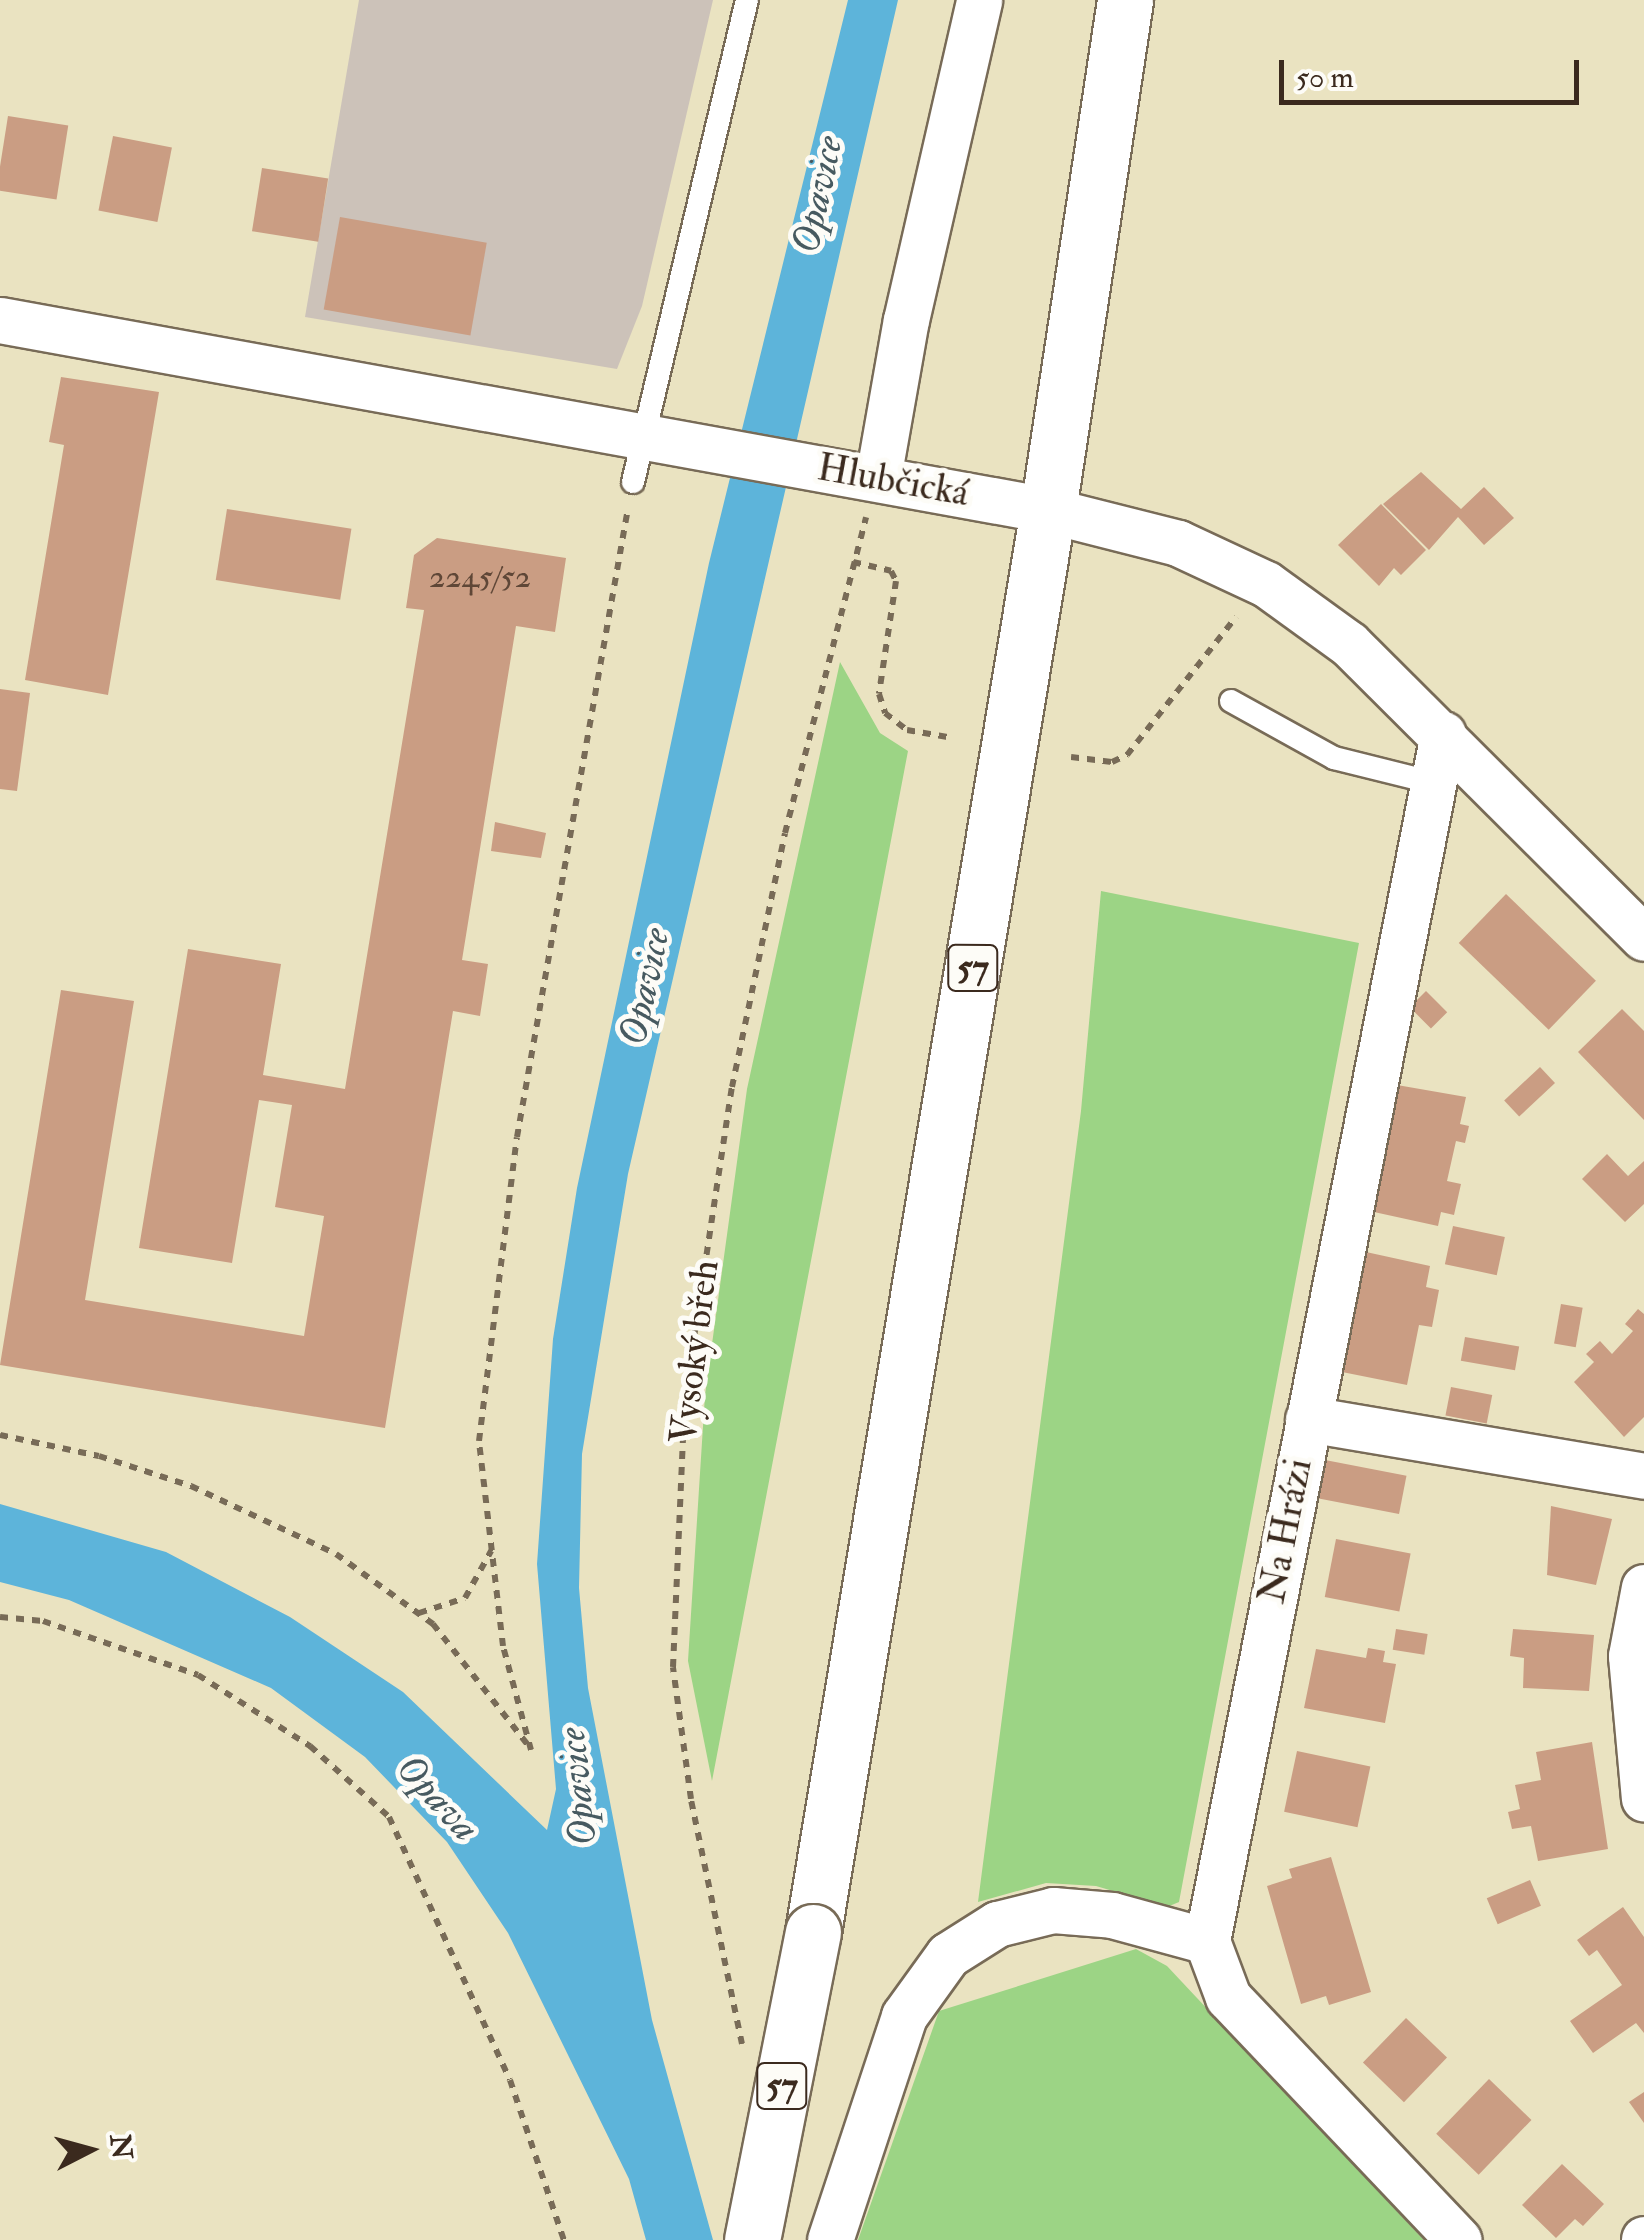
<!DOCTYPE html>
<html>
<head>
<meta charset="utf-8">
<style>
  body { margin:0 }
  #map { position:relative; width:1644px; height:2240px; overflow:hidden; background:#eae3c1; font-family:"IM FELL Double Pica",serif }
  div>[style] { position:absolute }
  .industrial>* { inset:0; background:#ccc2b9 }
  .green>* { inset:0; background:#9cd485 }
  .water>* { inset:0; background:#5db4da }
  .building>* { inset:0; background:#ca9d83; transform-origin:0 0 }
  .path>* { height:6px; margin-top:-3px; transform-origin:0; background:repeating-linear-gradient(90deg,#786b57 0 8px,transparent 0 16px) }
  .roads { filter:drop-shadow(2px 0 #786b57) drop-shadow(-2px 0 #786b57) drop-shadow(0 2px #786b57) drop-shadow(0 -2px #786b57) }
  .lane>* { height:22px; margin:-11px; padding:0 11px; transform-origin:11px; border-radius:11px; background:#fff }
  .street>* { height:45px; margin:-22.5px; padding:0 22.5px; transform-origin:22.5px; border-radius:22.5px; background:#fff }
  .primary>* { height:55px; margin:-27.5px; padding:0 27.5px; transform-origin:27.5px; border-radius:27.5px; background:#fff }
  .bridges { filter:drop-shadow(2px 0 #786b57) drop-shadow(-2px 0 #786b57) drop-shadow(0 2px #786b57) drop-shadow(0 -2px #786b57) }
  .primary-bridge>* { height:55px; margin:-27.5px; padding:0 27.5px; transform-origin:27.5px; border-radius:27.5px; background:#fff }
  span { translate:-50% -50%; white-space:nowrap; text-align:center; line-height:1.15; -webkit-text-stroke:10px #fdfcf7; paint-order:stroke }
  .number-label { font-size:32px; color:#5f4737 }
  .number-label span { -webkit-text-stroke-width:0 }
  .shield-label span { padding:2px 8px; background:#fdfcf7; border:2px solid; border-radius:8px; -webkit-text-stroke-width:0 }
  .shield-label { font-size:35px; color:#3b2a1e; font-weight:700 }
  .street-label { font-size:38px; color:#3b2a1e }
  .water-label { font-size:40px; color:#475a60; font-style:italic }
  .north { position:absolute; left:40px; top:2100px; width:100px; height:100px; -webkit-text-stroke:8px #fdfcf7; paint-order:stroke; rotate:84deg; font-size:28px; font-weight:700; line-height:40px; text-align:center; color:#3b2a1e }
  .north::after { content:''; display:block; margin:auto; width:35px; height:45px; background:#3b2a1e; clip-path:polygon(50% 0,100% 100%,50% 72%,0 100%) }
  .scale { position:absolute; left:1279px; top:60px; width:300px; height:45px; box-sizing:border-box; border:5px solid #3b2a1e; border-top:0; padding-left:12px; font-size:30px; line-height:35px; white-space:nowrap; color:#3b2a1e; -webkit-text-stroke:8px #fdfcf7; paint-order:stroke }
</style>
</head>
<body>
<div id="map">
  <div class="industrial">
    <div style="clip-path:polygon(359px 0,713px 0,642px 306px,617px 369px,305px 317px)"></div>
  </div>
  <div class="green">
    <div style="clip-path:polygon(840px 662px,880px 733px,908px 751px,712px 1781px,688px 1661px,705px 1395px,747px 1089px)"></div>
    <div style="clip-path:polygon(1101px 891px,1359px 943px,1179px 1902px,1167px 1907px,1096px 1886px,1046px 1883px,978px 1902px,1081px 1111px)"></div>
    <div style="clip-path:polygon(1136px 1949px,1167px 1966px,1424px 2240px,858px 2240px,939px 2011px)"></div>
  </div>
  <div class="water">
    <div style="clip-path:polygon(848px 0,898px 0,628px 1174px,582px 1454px,579px 1588px,588px 1688px,652px 2020px,713px 2240px,646px 2240px,629px 2179px,508px 1933px,447px 1842px,365px 1757px,271px 1688px,69px 1600px,0 1582px,0 1504px,166px 1552px,290px 1617px,403px 1692px,547px 1830px,556px 1789px,537px 1564px,553px 1339px,577px 1188px,709px 563px)"></div>
  </div>
  <div class="building">
    <div style="left:8px;top:116px;width:61px;height:75px;rotate:9deg"></div>
    <div style="left:113px;top:136px;width:60px;height:76px;rotate:11deg"></div>
    <div style="left:262px;top:168px;width:67px;height:64px;rotate:9deg"></div>
    <div style="left:340px;top:217px;width:149px;height:94px;rotate:10deg"></div>
    <div style="clip-path:polygon(61px 377px,159px 392px,108px 695px,25px 680px,64px 445px,49px 442px)"></div>
    <div style="clip-path:polygon(1421px 472px,1461px 509px,1484px 487px,1514px 518px,1484px 545px,1458px 517px,1429px 550px,1383px 504px)"></div>
    <div style="clip-path:polygon(1381px 504px,1426px 550px,1401px 575px,1394px 568px,1379px 586px,1338px 545px)"></div>
    <div style="left:227px;top:509px;width:126px;height:72px;rotate:9deg"></div>
    <div style="clip-path:polygon(437px 538px,566px 558px,555px 632px,516px 626px,462px 960px,488px 964px,480px 1016px,453px 1011px,385px 1428px,0 1365px,61px 990px,134px 1001px,85px 1300px,304px 1336px,324px 1216px,275px 1207px,292px 1105px,259px 1100px,232px 1263px,139px 1248px,188px 949px,281px 964px,263px 1075px,345px 1089px,424px 610px,406px 608px,414px 555px)"></div>
    <div style="clip-path:polygon(0 689px,30px 693px,17px 791px,0 789px)"></div>
    <div style="clip-path:polygon(495px 822px,546px 833px,541px 858px,491px 851px)"></div>
    <div style="left:1506px;top:894px;width:125px;height:68px;rotate:44deg"></div>
    <div style="left:1426px;top:991px;width:30px;height:23px;rotate:45deg"></div>
    <div style="clip-path:polygon(1622px 1009px,1644px 1031px,1644px 1120px,1578px 1052px)"></div>
    <div style="left:1540px;top:1067px;width:22px;height:49px;rotate:47deg"></div>
    <div style="clip-path:polygon(1397px 1085px,1466px 1097px,1460px 1124px,1469px 1126px,1465px 1143px,1456px 1141px,1447px 1181px,1461px 1184px,1454px 1215px,1441px 1212px,1438px 1226px,1374px 1212px)"></div>
    <div style="clip-path:polygon(1607px 1154px,1628px 1176px,1644px 1161px,1644px 1204px,1625px 1222px,1582px 1179px)"></div>
    <div style="left:1453px;top:1226px;width:53px;height:39px;rotate:12deg"></div>
    <div style="clip-path:polygon(1366px 1252px,1430px 1266px,1426px 1287px,1439px 1290px,1432px 1327px,1419px 1325px,1407px 1385px,1342px 1372px)"></div>
    <div style="left:1561px;top:1304px;width:22px;height:40px;rotate:10deg"></div>
    <div style="clip-path:polygon(1638px 1309px,1644px 1314px,1644px 1417px,1624px 1437px,1574px 1382px,1594px 1362px,1586px 1354px,1600px 1341px,1612px 1354px,1633px 1331px,1625px 1324px)"></div>
    <div style="left:1465px;top:1337px;width:55px;height:24px;rotate:10deg"></div>
    <div style="left:1451px;top:1387px;width:42px;height:29px;rotate:11deg"></div>
    <div style="left:1325px;top:1460px;width:83px;height:39px;rotate:11deg"></div>
    <div style="clip-path:polygon(1551px 1506px,1612px 1519px,1596px 1585px,1547px 1575px)"></div>
    <div style="left:1336px;top:1539px;width:76px;height:59px;rotate:11deg"></div>
    <div style="left:1396px;top:1629px;width:32px;height:21px;rotate:9deg"></div>
    <div style="clip-path:polygon(1513px 1629px,1594px 1635px,1589px 1691px,1523px 1688px,1524px 1658px,1510px 1656px)"></div>
    <div style="clip-path:polygon(1368px 1648px,1385px 1651px,1383px 1662px,1396px 1664px,1385px 1723px,1304px 1708px,1316px 1649px,1366px 1658px)"></div>
    <div style="clip-path:polygon(1592px 1742px,1608px 1849px,1538px 1861px,1531px 1826px,1512px 1829px,1508px 1812px,1520px 1809px,1515px 1785px,1541px 1780px,1536px 1752px)"></div>
    <div style="left:1297px;top:1751px;width:75px;height:62px;rotate:12deg"></div>
    <div style="clip-path:polygon(1331px 1857px,1371px 1992px,1329px 2005px,1326px 1996px,1301px 2004px,1267px 1886px,1292px 1878px,1289px 1869px)"></div>
    <div style="left:1530px;top:1880px;width:28px;height:47px;rotate:67deg"></div>
    <div style="clip-path:polygon(1623px 1907px,1644px 1937px,1644px 2033px,1636px 2023px,1593px 2053px,1570px 2021px,1622px 1985px,1597px 1950px,1589px 1956px,1577px 1940px)"></div>
    <div style="left:1406px;top:2018px;width:57px;height:62px;rotate:44deg"></div>
    <div style="left:1489px;top:2079px;width:59px;height:76px;rotate:44deg"></div>
    <div style="clip-path:polygon(1644px 2092px,1644px 2123px,1629px 2102px)"></div>
    <div style="clip-path:polygon(1562px 2164px,1604px 2204px,1583px 2226px,1575px 2219px,1556px 2238px,1522px 2205px)"></div>
  </div>
  <div class="path">
    <div style="left:853px;top:562px;width:39px;rotate:13deg"></div>
    <div style="left:891px;top:571px;width:11px;rotate:63deg"></div>
    <div style="left:896px;top:581px;width:114px;rotate:98.6deg"></div>
    <div style="left:879px;top:694px;width:20px;rotate:72deg"></div>
    <div style="left:885px;top:713px;width:28px;rotate:38deg"></div>
    <div style="left:907px;top:730px;width:41px;rotate:9.9deg"></div>
    <div style="left:1071px;top:757px;width:41px;rotate:7deg"></div>
    <div style="left:1112px;top:762px;width:17px;rotate:-25deg"></div>
    <div style="left:1127px;top:755px;width:176px;rotate:-51.7deg"></div>
    <div style="left:0;top:1435px;width:101px;rotate:12deg"></div>
    <div style="left:99px;top:1456px;width:97px;rotate:18.1deg"></div>
    <div style="left:191px;top:1486px;width:160px;rotate:25.1deg"></div>
    <div style="left:336px;top:1554px;width:120px;rotate:35.8deg"></div>
    <div style="left:433px;top:1624px;width:154px;rotate:51.9deg"></div>
    <div style="left:419px;top:1613px;width:48px;rotate:-18.1deg"></div>
    <div style="left:465px;top:1598px;width:54px;rotate:-61deg"></div>
    <div style="left:0;top:1617px;width:43px;rotate:5.3deg"></div>
    <div style="left:43px;top:1621px;width:164px;rotate:19.2deg"></div>
    <div style="left:198px;top:1675px;width:133px;rotate:32.4deg"></div>
    <div style="left:310px;top:1746px;width:106px;rotate:41.9deg"></div>
    <div style="left:389px;top:1817px;width:289px;rotate:65.3deg"></div>
    <div style="left:510px;top:2080px;width:169px;rotate:71.4deg"></div>
    <div style="left:531px;top:1750px;width:108px;rotate:-105.1deg"></div>
    <div style="left:503px;top:1646px;width:206px;rotate:-96.7deg"></div>
    <div style="left:479px;top:1441px;width:306px;rotate:-82.9deg"></div>
    <div style="left:517px;top:1137px;width:639px;rotate:-79.99deg"></div>
    <div style="left:742px;top:2044px;width:250px;rotate:-101.8deg"></div>
    <div style="left:691px;top:1799px;width:133px;rotate:-97.8deg"></div>
    <div style="left:673px;top:1667px;width:270px;rotate:-87.5deg"></div>
    <div style="left:685px;top:1397px;width:314px;rotate:-81.4deg"></div>
    <div style="left:732px;top:1087px;width:259px;rotate:-78.2deg"></div>
    <div style="left:785px;top:833px;width:326px;rotate:-75.6deg"></div>
  </div>
  <div class="roads">
    <div class="lane">
      <div style="left:633px;top:482px;width:495px;rotate:-76.7deg"></div>
      <div style="left:1231px;top:701px;width:118px;rotate:29deg"></div>
      <div style="left:1334px;top:758px;width:103px;rotate:14deg"></div>
    </div>
    <div class="street">
      <div style="left:0;top:320px;width:1065px;rotate:10.28deg"></div>
      <div style="left:1048px;top:510px;width:134px;rotate:14.2deg"></div>
      <div style="left:1178px;top:543px;width:97px;rotate:25deg"></div>
      <div style="left:1266px;top:584px;width:102px;rotate:35.9deg"></div>
      <div style="left:1349px;top:644px;width:416px;rotate:44.9deg"></div>
      <div style="left:878px;top:478px;width:160px;rotate:-80deg"></div>
      <div style="left:906px;top:320px;width:328px;rotate:-77.1deg"></div>
      <div style="left:1443px;top:734px;width:1230px;rotate:101.06deg"></div>
      <div style="left:1207px;top:1941px;width:60px;rotate:69.4deg"></div>
      <div style="left:1228px;top:1997px;width:335px;rotate:46.5deg"></div>
      <div style="left:1308px;top:1419px;width:341px;rotate:9.6deg"></div>
      <div style="left:1644px;top:1587px;width:70px;rotate:100.7deg"></div>
      <div style="left:1631px;top:1656px;width:143px;rotate:84.8deg"></div>
      <div style="left:830px;top:2240px;width:236px;rotate:-71.7deg"></div>
      <div style="left:904px;top:2016px;width:75px;rotate:-54.2deg"></div>
      <div style="left:948px;top:1955px;width:58px;rotate:-32.3deg"></div>
      <div style="left:997px;top:1924px;width:58px;rotate:-14deg"></div>
      <div style="left:1053px;top:1910px;width:59px;rotate:4.8deg"></div>
      <div style="left:1112px;top:1915px;width:98px;rotate:15.3deg"></div>
      <div style="left:1644px;top:2240px;width:1px;rotate:-90deg"></div>
    </div>
    <div class="primary">
      <div style="left:813px;top:1932px;width:1441px;rotate:-80.62deg"></div>
      <div style="left:1048px;top:510px;width:516px;rotate:-81.41deg"></div>
    </div>
  </div>
  <div class="bridges">
    <div class="primary-bridge">
      <div style="left:752px;top:2240px;width:314px;rotate:-78.8deg"></div>
    </div>
  </div>
  <div class="number-label">
    <span style="left:480px;top:577px">2245/52</span>
  </div>
  <div class="shield-label">
    <span style="left:973px;top:968px">57</span>
    <span style="left:782px;top:2086px">57</span>
  </div>
  <div class="street-label">
    <span style="left:893px;top:481px;rotate:10deg">Hlubčická</span>
    <span style="left:695px;top:1352px;rotate:-83deg">Vysoký břeh</span>
    <span style="left:1286px;top:1531px;rotate:-79deg">Na Hrázi</span>
  </div>
  <div class="water-label">
    <span style="left:818px;top:195px;rotate:-78deg">Opavice</span>
    <span style="left:645px;top:987px;rotate:-78deg">Opavice</span>
    <span style="left:578px;top:1787px;rotate:-96deg">Opavice</span>
    <span style="left:437px;top:1798px;rotate:47deg">Opava</span>
  </div>
  <div class="north">N</div>
  <div class="scale">50 m</div>
</div>
</body>
</html>
